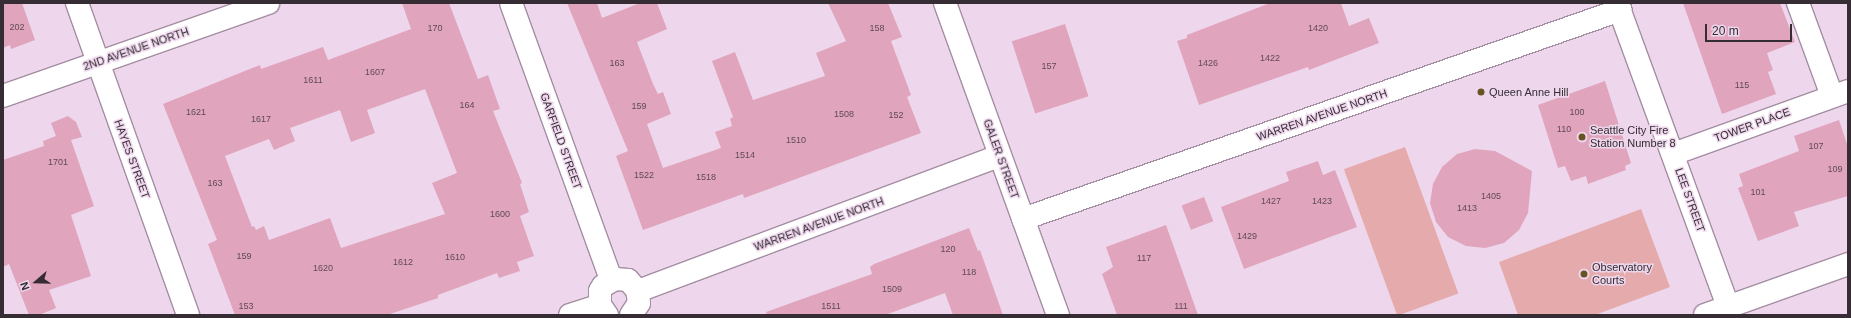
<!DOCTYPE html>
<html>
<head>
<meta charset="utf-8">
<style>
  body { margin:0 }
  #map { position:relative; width:1851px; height:318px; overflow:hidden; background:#eed7ec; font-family:Arial,sans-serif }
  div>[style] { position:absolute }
  .green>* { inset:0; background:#e5aaac; transform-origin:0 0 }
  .building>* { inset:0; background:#e0a4bc; transform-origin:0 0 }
  .roads { filter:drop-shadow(1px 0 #a48ea2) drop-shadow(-1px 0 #a48ea2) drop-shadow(0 1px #a48ea2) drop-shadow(0 -1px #a48ea2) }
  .street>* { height:22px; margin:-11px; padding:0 11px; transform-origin:11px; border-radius:11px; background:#fff }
  .dots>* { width:11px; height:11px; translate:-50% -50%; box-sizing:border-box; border:2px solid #eed7ec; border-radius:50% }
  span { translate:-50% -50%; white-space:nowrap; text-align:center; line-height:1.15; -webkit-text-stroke:3px #eed7ec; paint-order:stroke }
  .number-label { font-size:9px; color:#604a56 }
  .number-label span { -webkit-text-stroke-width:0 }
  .street-label { font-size:11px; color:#352c34 }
  .poi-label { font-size:11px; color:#352c34 }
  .left { translate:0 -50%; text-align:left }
  .frame { position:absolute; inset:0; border:4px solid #352c34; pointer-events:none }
  .north { position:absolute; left:16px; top:262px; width:40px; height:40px; -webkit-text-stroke:3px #eed7ec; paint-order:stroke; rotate:250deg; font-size:11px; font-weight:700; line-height:16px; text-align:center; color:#352c34 }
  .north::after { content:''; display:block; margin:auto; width:14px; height:18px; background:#352c34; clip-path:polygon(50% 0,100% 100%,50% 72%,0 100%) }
  .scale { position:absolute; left:1705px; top:24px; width:87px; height:18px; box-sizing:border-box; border:2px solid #352c34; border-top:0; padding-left:5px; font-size:12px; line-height:14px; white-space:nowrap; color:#352c34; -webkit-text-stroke:3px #eed7ec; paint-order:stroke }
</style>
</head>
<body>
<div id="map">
  <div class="green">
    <div style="left:1405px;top:147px;width:156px;height:65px;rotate:70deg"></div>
    <div style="clip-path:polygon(1641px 209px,1670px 287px,1595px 315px,1518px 315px,1499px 262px)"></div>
  </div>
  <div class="building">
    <div style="clip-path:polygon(3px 3px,22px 3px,35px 40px,11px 49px,10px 45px,3px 48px)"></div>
    <div style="clip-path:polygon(evenodd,402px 3px,449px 3px,478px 79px,488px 75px,500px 109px,493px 111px,522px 183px,520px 184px,529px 212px,520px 216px,534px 256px,517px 262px,520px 271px,499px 278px,497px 273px,438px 295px,438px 298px,387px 315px,235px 315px,208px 244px,217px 240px,163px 104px,260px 65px,261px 69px,323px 47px,328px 60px,411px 29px,402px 3px,425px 89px,457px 173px,432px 183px,445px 214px,341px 248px,330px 218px,269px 240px,264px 226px,256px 230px,254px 226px,252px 227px,225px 156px,269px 139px,274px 150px,295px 141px,290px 128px,340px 110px,351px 142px,375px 133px,367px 110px,425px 89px)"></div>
    <div style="clip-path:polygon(567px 3px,597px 3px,602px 18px,640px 3px,657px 3px,667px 29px,637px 42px,653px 84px,658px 94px,663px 92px,671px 114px,647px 124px,663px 168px,721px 148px,715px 132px,732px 126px,730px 119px,733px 117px,712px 61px,735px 52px,753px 100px,825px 76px,816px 53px,846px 41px,828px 3px,888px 3px,902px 37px,891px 41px,911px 95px,907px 97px,921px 133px,744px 198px,743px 194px,643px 230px,616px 156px,628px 151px)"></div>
    <div style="clip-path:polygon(1270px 3px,1341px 3px,1349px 26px,1369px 18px,1379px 43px,1309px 70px,1308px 67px,1199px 105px,1177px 41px,1187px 38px,1187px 35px)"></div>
    <div style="clip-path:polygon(1683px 3px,1780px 3px,1795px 42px,1767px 53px,1773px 70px,1768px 72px,1776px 94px,1722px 114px)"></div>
    <div style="left:1065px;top:24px;width:76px;height:56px;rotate:72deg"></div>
    <div style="clip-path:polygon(1605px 81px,1631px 163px,1625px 166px,1626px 170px,1588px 184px,1586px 176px,1571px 181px,1565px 166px,1558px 168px,1538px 105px)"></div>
    <div style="clip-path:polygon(68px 116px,76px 122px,82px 137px,71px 140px,94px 206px,71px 215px,91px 276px,49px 290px,56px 308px,39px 315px,29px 315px,9px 264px,3px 267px,3px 160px,44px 146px,43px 141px,56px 136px,51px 123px)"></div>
    <div style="clip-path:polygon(1839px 120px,1848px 147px,1848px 196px,1794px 212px,1799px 226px,1758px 241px,1738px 188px,1743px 186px,1739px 174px,1799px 151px,1794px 136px)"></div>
    <div style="clip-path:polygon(1475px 149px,1495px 151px,1532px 171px,1528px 213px,1519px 230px,1504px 243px,1485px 248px,1466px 246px,1448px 237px,1436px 222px,1430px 203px,1433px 184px,1442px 167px,1457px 154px)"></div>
    <div style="clip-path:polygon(1318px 161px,1323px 175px,1335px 170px,1357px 227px,1244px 269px,1221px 207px,1289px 181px,1286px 172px)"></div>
    <div style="left:1204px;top:197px;width:26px;height:24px;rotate:69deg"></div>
    <div style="clip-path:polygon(1166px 225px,1198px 315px,1117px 315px,1102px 274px,1113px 267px,1106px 247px)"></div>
    <div style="clip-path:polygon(969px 228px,978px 251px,980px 250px,1003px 315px,953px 315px,945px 293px,885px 315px,767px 315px,766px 312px,872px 274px,870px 267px,874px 264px)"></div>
  </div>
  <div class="roads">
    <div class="street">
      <div style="left:77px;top:3px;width:331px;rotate:70.4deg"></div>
      <div style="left:511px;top:3px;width:294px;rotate:70.1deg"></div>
      <div style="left:945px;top:3px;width:332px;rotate:70.1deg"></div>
      <div style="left:1617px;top:3px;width:324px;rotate:69.9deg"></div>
      <div style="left:1798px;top:3px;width:99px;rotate:69.9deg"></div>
      <div style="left:3px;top:96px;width:281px;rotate:-19.3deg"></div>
      <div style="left:1673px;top:154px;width:186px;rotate:-19.8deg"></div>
      <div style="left:1023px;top:219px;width:633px;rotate:-19.29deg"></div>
      <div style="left:638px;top:291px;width:386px;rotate:-20.5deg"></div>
      <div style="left:570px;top:315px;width:32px;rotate:-18deg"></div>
      <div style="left:607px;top:315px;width:12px;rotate:-125deg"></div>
      <div style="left:600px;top:305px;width:14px;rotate:-90deg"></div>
      <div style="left:600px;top:291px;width:6px;rotate:-59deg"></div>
      <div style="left:603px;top:286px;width:14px;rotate:-30deg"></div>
      <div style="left:615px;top:279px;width:13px;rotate:4deg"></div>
      <div style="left:628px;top:280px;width:13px;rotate:48deg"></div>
      <div style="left:637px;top:290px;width:13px;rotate:81deg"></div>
      <div style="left:639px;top:303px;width:14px;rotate:124deg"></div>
      <div style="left:1705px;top:315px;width:152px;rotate:-19.6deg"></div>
    </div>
  </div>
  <div class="dots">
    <div style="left:1481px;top:92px;background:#685422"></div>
    <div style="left:1582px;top:137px;background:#685422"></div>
    <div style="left:1584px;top:274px;background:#685422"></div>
  </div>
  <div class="number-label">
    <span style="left:17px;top:27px">202</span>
    <span style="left:435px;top:28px">170</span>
    <span style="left:877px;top:28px">158</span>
    <span style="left:1318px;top:28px">1420</span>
    <span style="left:1270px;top:58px">1422</span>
    <span style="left:617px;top:63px">163</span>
    <span style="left:1208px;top:63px">1426</span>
    <span style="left:1049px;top:66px">157</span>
    <span style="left:375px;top:72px">1607</span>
    <span style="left:313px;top:80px">1611</span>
    <span style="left:1742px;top:85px">115</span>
    <span style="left:467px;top:105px">164</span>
    <span style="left:639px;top:106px">159</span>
    <span style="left:196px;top:112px">1621</span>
    <span style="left:1577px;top:112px">100</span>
    <span style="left:844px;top:114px">1508</span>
    <span style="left:896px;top:115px">152</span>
    <span style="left:261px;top:119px">1617</span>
    <span style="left:1564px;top:129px">110</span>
    <span style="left:796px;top:140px">1510</span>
    <span style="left:1816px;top:146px">107</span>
    <span style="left:745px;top:155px">1514</span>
    <span style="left:58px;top:162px">1701</span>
    <span style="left:1835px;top:169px">109</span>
    <span style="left:644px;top:175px">1522</span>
    <span style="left:706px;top:177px">1518</span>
    <span style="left:215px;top:183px">163</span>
    <span style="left:1758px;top:192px">101</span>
    <span style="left:1491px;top:196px">1405</span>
    <span style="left:1271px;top:201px">1427</span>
    <span style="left:1322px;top:201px">1423</span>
    <span style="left:1467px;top:208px">1413</span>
    <span style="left:500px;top:214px">1600</span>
    <span style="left:1247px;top:236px">1429</span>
    <span style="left:948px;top:249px">120</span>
    <span style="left:244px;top:256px">159</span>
    <span style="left:455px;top:257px">1610</span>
    <span style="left:1144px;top:258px">117</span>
    <span style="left:403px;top:262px">1612</span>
    <span style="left:323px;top:268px">1620</span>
    <span style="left:969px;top:272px">118</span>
    <span style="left:892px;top:289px">1509</span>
    <span style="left:246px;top:306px">153</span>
    <span style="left:831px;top:306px">1511</span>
    <span style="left:1181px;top:306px">111</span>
  </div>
  <div class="street-label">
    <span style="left:136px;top:49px;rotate:-19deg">2ND AVENUE NORTH</span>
    <span style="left:1322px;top:115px;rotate:-19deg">WARREN AVENUE NORTH</span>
    <span style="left:1752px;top:125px;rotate:-20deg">TOWER PLACE</span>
    <span style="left:561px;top:141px;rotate:70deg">GARFIELD STREET</span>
    <span style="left:132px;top:159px;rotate:70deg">HAYES STREET</span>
    <span style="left:1001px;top:159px;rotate:70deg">GALER STREET</span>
    <span style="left:1690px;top:200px;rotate:70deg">LEE STREET</span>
    <span style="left:819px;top:224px;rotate:-20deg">WARREN AVENUE NORTH</span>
  </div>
  <div class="poi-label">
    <span class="left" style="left:1489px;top:92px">Queen Anne Hill</span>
    <span class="left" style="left:1590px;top:137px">Seattle City Fire<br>Station Number 8</span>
    <span class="left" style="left:1592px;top:274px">Observatory<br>Courts</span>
  </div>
  <div class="frame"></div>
  <div class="north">N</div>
  <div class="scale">20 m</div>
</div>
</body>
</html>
